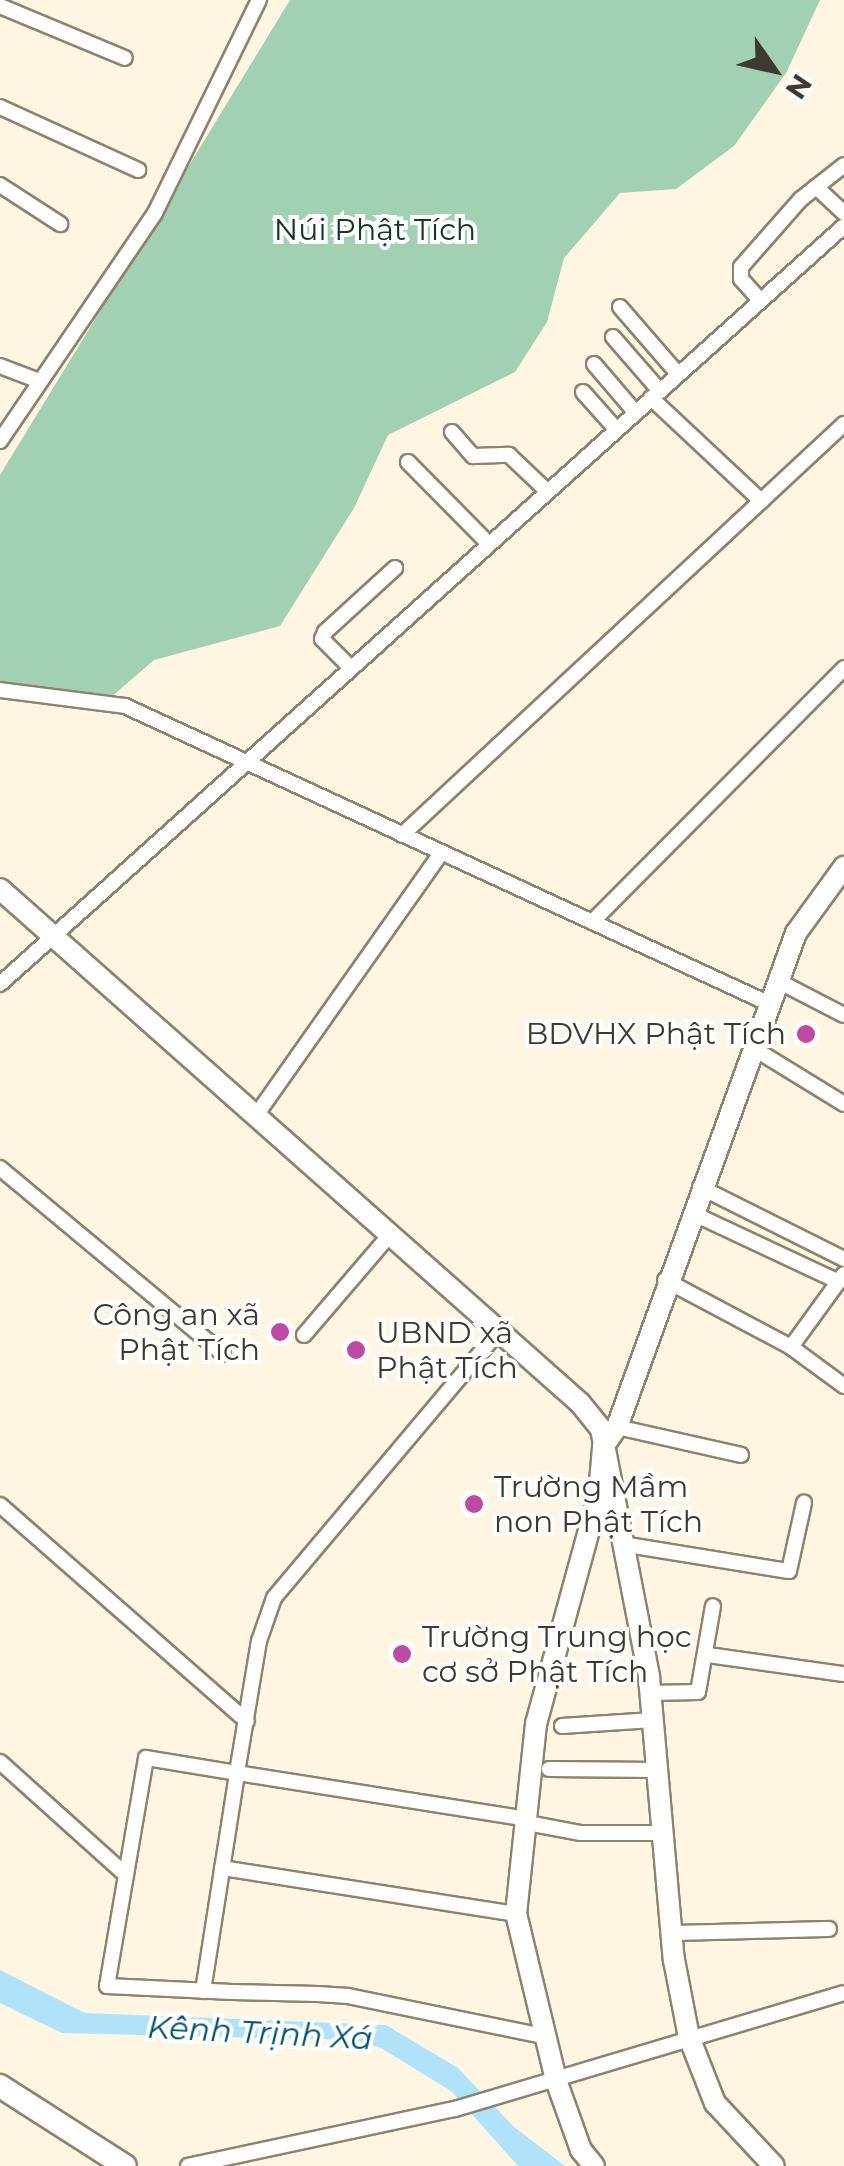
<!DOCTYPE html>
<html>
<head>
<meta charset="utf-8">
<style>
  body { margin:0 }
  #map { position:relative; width:844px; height:2166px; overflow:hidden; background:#fef6e3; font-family:Montserrat,sans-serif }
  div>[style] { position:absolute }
  .green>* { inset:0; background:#a2d0b2 }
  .water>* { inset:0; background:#b0e3fa }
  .roads { filter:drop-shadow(2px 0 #8d836e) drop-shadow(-2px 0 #8d836e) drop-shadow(0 2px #8d836e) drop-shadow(0 -2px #8d836e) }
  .minor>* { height:14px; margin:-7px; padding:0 7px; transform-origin:7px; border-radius:7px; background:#fff }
  .secondary>* { height:20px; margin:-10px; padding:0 10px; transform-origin:10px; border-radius:10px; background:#fff }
  .primary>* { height:22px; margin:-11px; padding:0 11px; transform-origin:11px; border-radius:11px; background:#fff }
  .dots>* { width:28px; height:28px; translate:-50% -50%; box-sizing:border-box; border:5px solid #fff; border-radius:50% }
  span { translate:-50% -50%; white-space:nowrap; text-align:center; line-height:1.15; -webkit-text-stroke:8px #fff; paint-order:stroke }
  .park-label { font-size:30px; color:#163724 }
  .poi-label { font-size:30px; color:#3e3a31 }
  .right { translate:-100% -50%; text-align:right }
  .left { translate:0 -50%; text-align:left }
  .water-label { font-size:32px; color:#00516b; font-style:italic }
  .north { position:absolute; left:724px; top:20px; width:100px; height:100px; -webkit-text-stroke:8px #fff; paint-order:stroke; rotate:124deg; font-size:28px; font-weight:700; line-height:40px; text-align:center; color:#3e3a31 }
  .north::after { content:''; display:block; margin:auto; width:35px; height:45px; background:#3e3a31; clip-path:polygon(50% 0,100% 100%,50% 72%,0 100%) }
</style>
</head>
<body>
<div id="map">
  <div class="green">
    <div style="clip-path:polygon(290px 0,820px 0,786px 73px,734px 146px,676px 189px,620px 193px,564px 258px,547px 322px,515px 372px,388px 435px,354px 508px,280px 626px,154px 660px,110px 698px,0 682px,0 475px)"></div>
  </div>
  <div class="water">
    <div style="clip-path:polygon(0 1970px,85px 2013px,386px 2025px,458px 2068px,513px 2126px,565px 2166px,518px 2166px,451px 2091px,381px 2048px,354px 2040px,62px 2033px,0 2003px)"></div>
  </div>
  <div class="roads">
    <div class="minor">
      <div style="left:0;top:6px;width:135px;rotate:22.6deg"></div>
      <div style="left:0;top:107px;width:152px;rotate:24.5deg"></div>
      <div style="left:0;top:185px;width:72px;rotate:33deg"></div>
      <div style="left:816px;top:187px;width:38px;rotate:43deg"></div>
      <div style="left:760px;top:300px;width:28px;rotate:-132deg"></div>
      <div style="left:741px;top:279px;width:12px;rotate:-90deg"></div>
      <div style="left:741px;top:267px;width:91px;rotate:-48.6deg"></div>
      <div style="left:801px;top:199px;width:55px;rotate:-38.3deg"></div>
      <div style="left:620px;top:307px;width:89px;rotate:49.1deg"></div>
      <div style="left:613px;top:337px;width:70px;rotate:49deg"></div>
      <div style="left:594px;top:364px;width:63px;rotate:49.5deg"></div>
      <div style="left:0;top:366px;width:40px;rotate:21deg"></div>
      <div style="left:583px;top:392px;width:50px;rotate:48.3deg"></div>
      <div style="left:651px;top:398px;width:151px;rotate:43.1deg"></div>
      <div style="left:452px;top:432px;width:32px;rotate:49deg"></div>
      <div style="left:473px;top:456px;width:36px;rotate:-2deg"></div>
      <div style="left:509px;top:455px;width:52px;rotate:43.5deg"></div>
      <div style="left:0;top:441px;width:276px;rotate:-55.8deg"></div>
      <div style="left:155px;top:213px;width:237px;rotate:-64deg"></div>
      <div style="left:408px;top:462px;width:114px;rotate:45.4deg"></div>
      <div style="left:349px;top:666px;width:38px;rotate:-135deg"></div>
      <div style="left:322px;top:639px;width:8px;rotate:-67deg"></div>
      <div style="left:325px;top:632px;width:95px;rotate:-42.4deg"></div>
      <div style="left:0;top:690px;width:126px;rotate:7.3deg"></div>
      <div style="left:125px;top:706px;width:711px;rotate:24.8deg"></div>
      <div style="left:402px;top:835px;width:604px;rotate:-42.92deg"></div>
      <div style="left:592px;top:922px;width:358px;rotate:-45.2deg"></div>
      <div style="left:778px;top:981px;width:74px;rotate:27.3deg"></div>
      <div style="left:0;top:984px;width:1134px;rotate:-41.93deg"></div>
      <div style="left:753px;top:1048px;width:107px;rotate:31.6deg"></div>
      <div style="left:257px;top:1114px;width:319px;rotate:-54.8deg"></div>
      <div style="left:0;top:1168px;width:290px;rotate:39.8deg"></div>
      <div style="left:700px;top:1187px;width:161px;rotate:26.6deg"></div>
      <div style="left:692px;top:1213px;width:162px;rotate:25.1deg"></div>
      <div style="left:665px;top:1280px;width:143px;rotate:28deg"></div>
      <div style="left:791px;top:1347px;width:66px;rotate:36.3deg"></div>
      <div style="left:497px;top:1333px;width:346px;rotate:130.1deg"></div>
      <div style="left:274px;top:1598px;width:46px;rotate:109.2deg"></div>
      <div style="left:259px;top:1641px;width:134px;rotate:99.5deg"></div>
      <div style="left:237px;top:1773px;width:288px;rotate:9deg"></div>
      <div style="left:304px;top:1335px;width:128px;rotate:-49.4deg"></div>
      <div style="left:791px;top:1347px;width:90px;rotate:-54deg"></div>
      <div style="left:617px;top:1427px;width:127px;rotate:12.7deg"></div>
      <div style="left:0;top:1505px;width:328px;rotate:41.2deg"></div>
      <div style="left:628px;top:1545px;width:163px;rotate:9.2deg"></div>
      <div style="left:789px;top:1571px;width:70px;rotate:-77.6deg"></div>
      <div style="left:708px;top:1655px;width:137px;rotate:8deg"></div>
      <div style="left:651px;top:1693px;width:47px;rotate:-1.2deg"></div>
      <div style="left:698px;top:1692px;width:87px;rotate:-80.1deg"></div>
      <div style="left:562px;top:1726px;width:91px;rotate:-3.8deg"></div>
      <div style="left:0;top:1762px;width:169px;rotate:41.9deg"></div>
      <div style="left:549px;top:1769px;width:108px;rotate:0.5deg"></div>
      <div style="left:522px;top:1822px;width:60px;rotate:10.6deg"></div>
      <div style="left:581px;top:1833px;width:81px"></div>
      <div style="left:222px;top:1868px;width:298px;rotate:8.9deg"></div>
      <div style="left:673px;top:1933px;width:156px;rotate:-1.5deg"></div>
      <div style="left:203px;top:1991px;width:221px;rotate:-81.1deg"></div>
      <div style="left:237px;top:1773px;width:92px;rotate:-170.6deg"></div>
      <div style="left:146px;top:1758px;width:231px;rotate:99.7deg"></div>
      <div style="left:107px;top:1986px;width:125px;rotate:2.7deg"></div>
      <div style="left:232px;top:1992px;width:86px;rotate:1.3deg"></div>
      <div style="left:318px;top:1994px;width:30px;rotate:4deg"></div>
      <div style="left:348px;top:1996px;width:199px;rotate:11.6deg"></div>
      <div style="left:188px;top:2166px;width:273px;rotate:-12.1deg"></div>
      <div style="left:455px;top:2109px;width:405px;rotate:-16.6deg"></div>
    </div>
    <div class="secondary">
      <div style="left:0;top:889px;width:775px;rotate:41.55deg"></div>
      <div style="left:580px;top:1403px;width:33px;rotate:51deg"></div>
      <div style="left:601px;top:1429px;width:253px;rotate:79deg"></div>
      <div style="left:649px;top:1677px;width:284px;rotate:85deg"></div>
      <div style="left:674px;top:1960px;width:78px;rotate:79deg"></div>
      <div style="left:689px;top:2037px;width:71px;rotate:68.5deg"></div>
      <div style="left:715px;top:2103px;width:86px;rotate:46.9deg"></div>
      <div style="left:594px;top:2166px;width:21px;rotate:-129deg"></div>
      <div style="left:581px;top:2150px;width:74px;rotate:-109.7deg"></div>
      <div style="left:556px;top:2080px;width:171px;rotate:-103.5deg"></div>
      <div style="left:516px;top:1914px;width:191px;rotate:-84deg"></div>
      <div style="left:536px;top:1724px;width:238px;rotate:-74.7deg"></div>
      <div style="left:599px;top:1494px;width:47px;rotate:-85.1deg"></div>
      <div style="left:603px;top:1447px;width:24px;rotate:-55deg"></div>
      <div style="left:617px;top:1427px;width:525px;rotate:-70.08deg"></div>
      <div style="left:796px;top:933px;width:82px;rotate:-54deg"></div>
    </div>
    <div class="primary">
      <div style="left:0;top:2086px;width:148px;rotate:32.6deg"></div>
    </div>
  </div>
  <div class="dots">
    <div style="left:806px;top:1034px;background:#bd4aa4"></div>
    <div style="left:280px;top:1332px;background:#bd4aa4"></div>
    <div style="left:356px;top:1350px;background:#bd4aa4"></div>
    <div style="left:474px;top:1504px;background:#bd4aa4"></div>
    <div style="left:402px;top:1654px;background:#bd4aa4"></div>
  </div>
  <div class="park-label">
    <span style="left:375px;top:230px">Núi Phật Tích</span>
  </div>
  <div class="poi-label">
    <span class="right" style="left:786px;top:1034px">BDVHX Phật Tích</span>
    <span class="right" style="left:260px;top:1332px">Công an xã<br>Phật Tích</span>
    <span class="left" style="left:376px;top:1350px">UBND xã<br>Phật Tích</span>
    <span class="left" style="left:494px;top:1504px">Trường Mầm<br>non Phật Tích</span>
    <span class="left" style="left:422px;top:1654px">Trường Trung học<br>cơ sở Phật Tích</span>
  </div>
  <div class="water-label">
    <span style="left:260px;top:2033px;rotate:3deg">Kênh Trịnh Xá</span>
  </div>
  <div class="north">N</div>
</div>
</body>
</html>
